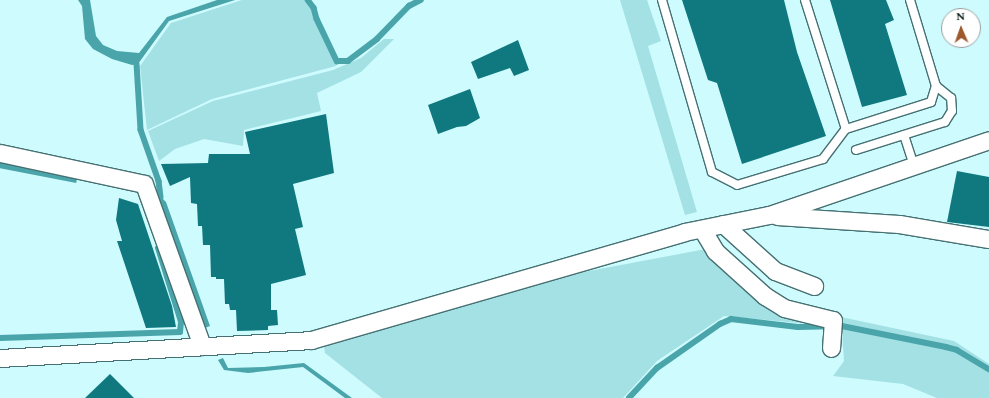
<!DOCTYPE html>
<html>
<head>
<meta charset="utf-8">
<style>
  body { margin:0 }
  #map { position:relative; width:989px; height:398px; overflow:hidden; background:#cefbfe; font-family:Spectral,serif }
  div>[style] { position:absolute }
  .green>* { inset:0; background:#a4e1e5 }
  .water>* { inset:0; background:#4aa5ab; transform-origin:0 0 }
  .stream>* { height:5.5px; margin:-2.75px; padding:0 2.75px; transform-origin:2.75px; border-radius:2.75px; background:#4aa5ab }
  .building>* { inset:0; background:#10797f }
  .roads { filter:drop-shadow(1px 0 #467072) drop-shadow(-1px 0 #467072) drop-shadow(0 1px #467072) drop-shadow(0 -1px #467072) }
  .service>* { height:8px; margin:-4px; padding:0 4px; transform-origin:4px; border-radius:4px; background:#fff }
  .minor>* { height:17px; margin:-8.5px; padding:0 8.5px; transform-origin:8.5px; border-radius:8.5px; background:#fff }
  span { translate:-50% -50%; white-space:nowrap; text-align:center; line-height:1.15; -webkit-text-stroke:3px #fff; paint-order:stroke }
  .north { position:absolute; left:941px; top:8px; width:40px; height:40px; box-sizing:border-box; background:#fff; border:1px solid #9a9fa0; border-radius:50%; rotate:358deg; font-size:11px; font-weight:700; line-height:16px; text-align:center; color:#021011 }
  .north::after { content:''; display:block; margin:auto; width:14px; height:18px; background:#9d582c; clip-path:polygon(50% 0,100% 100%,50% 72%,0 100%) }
</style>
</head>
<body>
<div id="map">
  <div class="green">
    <div style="clip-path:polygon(242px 0,305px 0,313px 8px,315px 19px,336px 66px,212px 99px,147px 130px,140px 66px,171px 23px)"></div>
    <div style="clip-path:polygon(620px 0,647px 0,661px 41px,648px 46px,697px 212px,685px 215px)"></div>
    <div style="clip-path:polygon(384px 39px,394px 39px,361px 72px,317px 93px,321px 111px,244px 130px,243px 146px,204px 139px,175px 149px,159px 161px,148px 131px,213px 101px,333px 70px,361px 58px)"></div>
    <div style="clip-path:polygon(706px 249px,818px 322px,798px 323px,724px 316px,657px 361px,623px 398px,382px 398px,325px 353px,324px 347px,557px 277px)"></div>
    <div style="clip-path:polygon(841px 317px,954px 341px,989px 364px,989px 398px,937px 398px,903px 384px,833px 376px,844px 361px)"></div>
  </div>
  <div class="water">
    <div style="clip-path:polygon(78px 0,90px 0,96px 36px,103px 45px,117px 51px,139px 53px,167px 17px,217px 0,235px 0,169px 21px,138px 64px,132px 65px,112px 59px,93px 49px,85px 39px,82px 6px)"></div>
    <div style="left:0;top:161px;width:79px;height:7px;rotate:11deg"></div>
    <div style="clip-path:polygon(161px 197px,166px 202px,210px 326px,205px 328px,161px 203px,159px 199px)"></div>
    <div style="clip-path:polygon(223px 358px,228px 368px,264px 367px,304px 363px,352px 398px,345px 398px,303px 367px,248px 373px,224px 370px,218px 360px)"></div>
  </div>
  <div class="stream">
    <div style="left:308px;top:0;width:10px;rotate:53deg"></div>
    <div style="left:314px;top:8px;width:11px;rotate:75deg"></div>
    <div style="left:317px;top:19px;width:47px;rotate:64.5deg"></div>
    <div style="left:337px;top:61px;width:11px"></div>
    <div style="left:348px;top:61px;width:36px;rotate:-37deg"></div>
    <div style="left:377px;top:39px;width:46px;rotate:-45.9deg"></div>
    <div style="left:409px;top:6px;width:13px;rotate:-27deg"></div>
    <div style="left:137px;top:64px;width:66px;rotate:86.5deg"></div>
    <div style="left:141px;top:130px;width:54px;rotate:70.6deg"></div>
    <div style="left:159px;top:181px;width:16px;rotate:83deg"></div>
    <div style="left:0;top:338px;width:180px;rotate:-1.9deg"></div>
    <div style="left:180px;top:332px;width:10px;rotate:-84deg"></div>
    <div style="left:181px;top:322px;width:77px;rotate:-107.3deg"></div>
    <div style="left:629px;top:398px;width:41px;rotate:-47deg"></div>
    <div style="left:657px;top:368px;width:77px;rotate:-34.9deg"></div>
    <div style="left:720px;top:324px;width:12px;rotate:-24deg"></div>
    <div style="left:731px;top:319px;width:67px;rotate:6.8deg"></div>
    <div style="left:798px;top:327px;width:44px;rotate:-1.3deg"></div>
    <div style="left:842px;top:326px;width:106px;rotate:11.4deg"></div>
    <div style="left:946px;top:347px;width:11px;rotate:15deg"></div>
    <div style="left:957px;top:350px;width:37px;rotate:31deg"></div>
  </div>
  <div class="building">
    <div style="clip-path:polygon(682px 0,784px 0,797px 52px,826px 136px,742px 164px,717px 83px,708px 80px)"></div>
    <div style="clip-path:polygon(830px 0,886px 0,894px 20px,885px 24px,907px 95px,862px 107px)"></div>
    <div style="clip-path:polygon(518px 40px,529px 70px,514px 76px,510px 68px,478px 79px,471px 62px)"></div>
    <div style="clip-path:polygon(470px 89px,480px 118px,466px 126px,457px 127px,438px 134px,428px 105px)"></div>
    <div style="clip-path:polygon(326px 114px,334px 173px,293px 184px,303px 227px,295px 229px,306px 275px,271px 284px,271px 310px,277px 310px,278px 325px,268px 326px,268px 330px,237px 331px,236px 310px,230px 310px,229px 304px,225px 304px,224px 279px,216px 279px,216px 277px,211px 277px,210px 245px,203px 245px,202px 226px,198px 226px,197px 204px,191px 203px,190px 177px,170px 186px,161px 164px,208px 163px,209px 154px,250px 154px,245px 132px)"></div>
    <div style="clip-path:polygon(957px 171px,989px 177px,989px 227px,947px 222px)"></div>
    <div style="clip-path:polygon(119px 198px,138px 204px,172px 306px,176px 327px,146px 328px,117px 241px,122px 241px,116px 220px)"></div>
    <div style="clip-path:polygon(110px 374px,134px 398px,85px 398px)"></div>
  </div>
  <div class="roads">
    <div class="service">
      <div style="left:662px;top:0;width:179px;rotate:73.8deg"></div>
      <div style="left:712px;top:172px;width:28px;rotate:27deg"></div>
      <div style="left:737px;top:185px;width:90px;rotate:-16.8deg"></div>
      <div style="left:823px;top:159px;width:38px;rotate:-53deg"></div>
      <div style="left:846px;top:129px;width:89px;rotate:-17.6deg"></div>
      <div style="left:931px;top:102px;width:17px;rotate:-73deg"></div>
      <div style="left:936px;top:86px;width:90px;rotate:-106.8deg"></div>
      <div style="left:805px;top:0;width:135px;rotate:72.4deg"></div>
      <div style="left:904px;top:135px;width:33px;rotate:72deg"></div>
      <div style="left:856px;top:150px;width:93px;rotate:-17.5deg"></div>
      <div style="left:945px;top:122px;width:13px;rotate:-58deg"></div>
      <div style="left:952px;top:111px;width:13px;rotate:-94deg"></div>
      <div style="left:951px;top:98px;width:19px;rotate:-141deg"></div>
    </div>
    <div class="minor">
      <div style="left:0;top:153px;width:147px;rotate:12.1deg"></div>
      <div style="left:144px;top:184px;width:172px;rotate:70.3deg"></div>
      <div style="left:777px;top:216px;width:122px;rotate:3.8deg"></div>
      <div style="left:899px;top:224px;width:91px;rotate:9.5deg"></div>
      <div style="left:723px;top:224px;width:70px;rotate:42.1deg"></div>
      <div style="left:775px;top:271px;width:42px;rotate:21deg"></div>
      <div style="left:702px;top:229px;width:26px;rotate:59deg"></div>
      <div style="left:715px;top:251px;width:67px;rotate:42deg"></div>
      <div style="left:765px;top:296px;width:22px;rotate:32deg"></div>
      <div style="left:784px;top:308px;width:50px;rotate:13.8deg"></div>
      <div style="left:833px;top:320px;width:28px;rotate:94deg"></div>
      <div style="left:0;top:358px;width:312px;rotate:-3.3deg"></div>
      <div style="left:311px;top:340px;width:388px;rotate:-16.1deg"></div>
      <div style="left:684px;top:232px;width:87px;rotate:-11.3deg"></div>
      <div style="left:769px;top:215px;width:232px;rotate:-18.8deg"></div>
    </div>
  </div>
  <div class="north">N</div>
</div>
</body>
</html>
